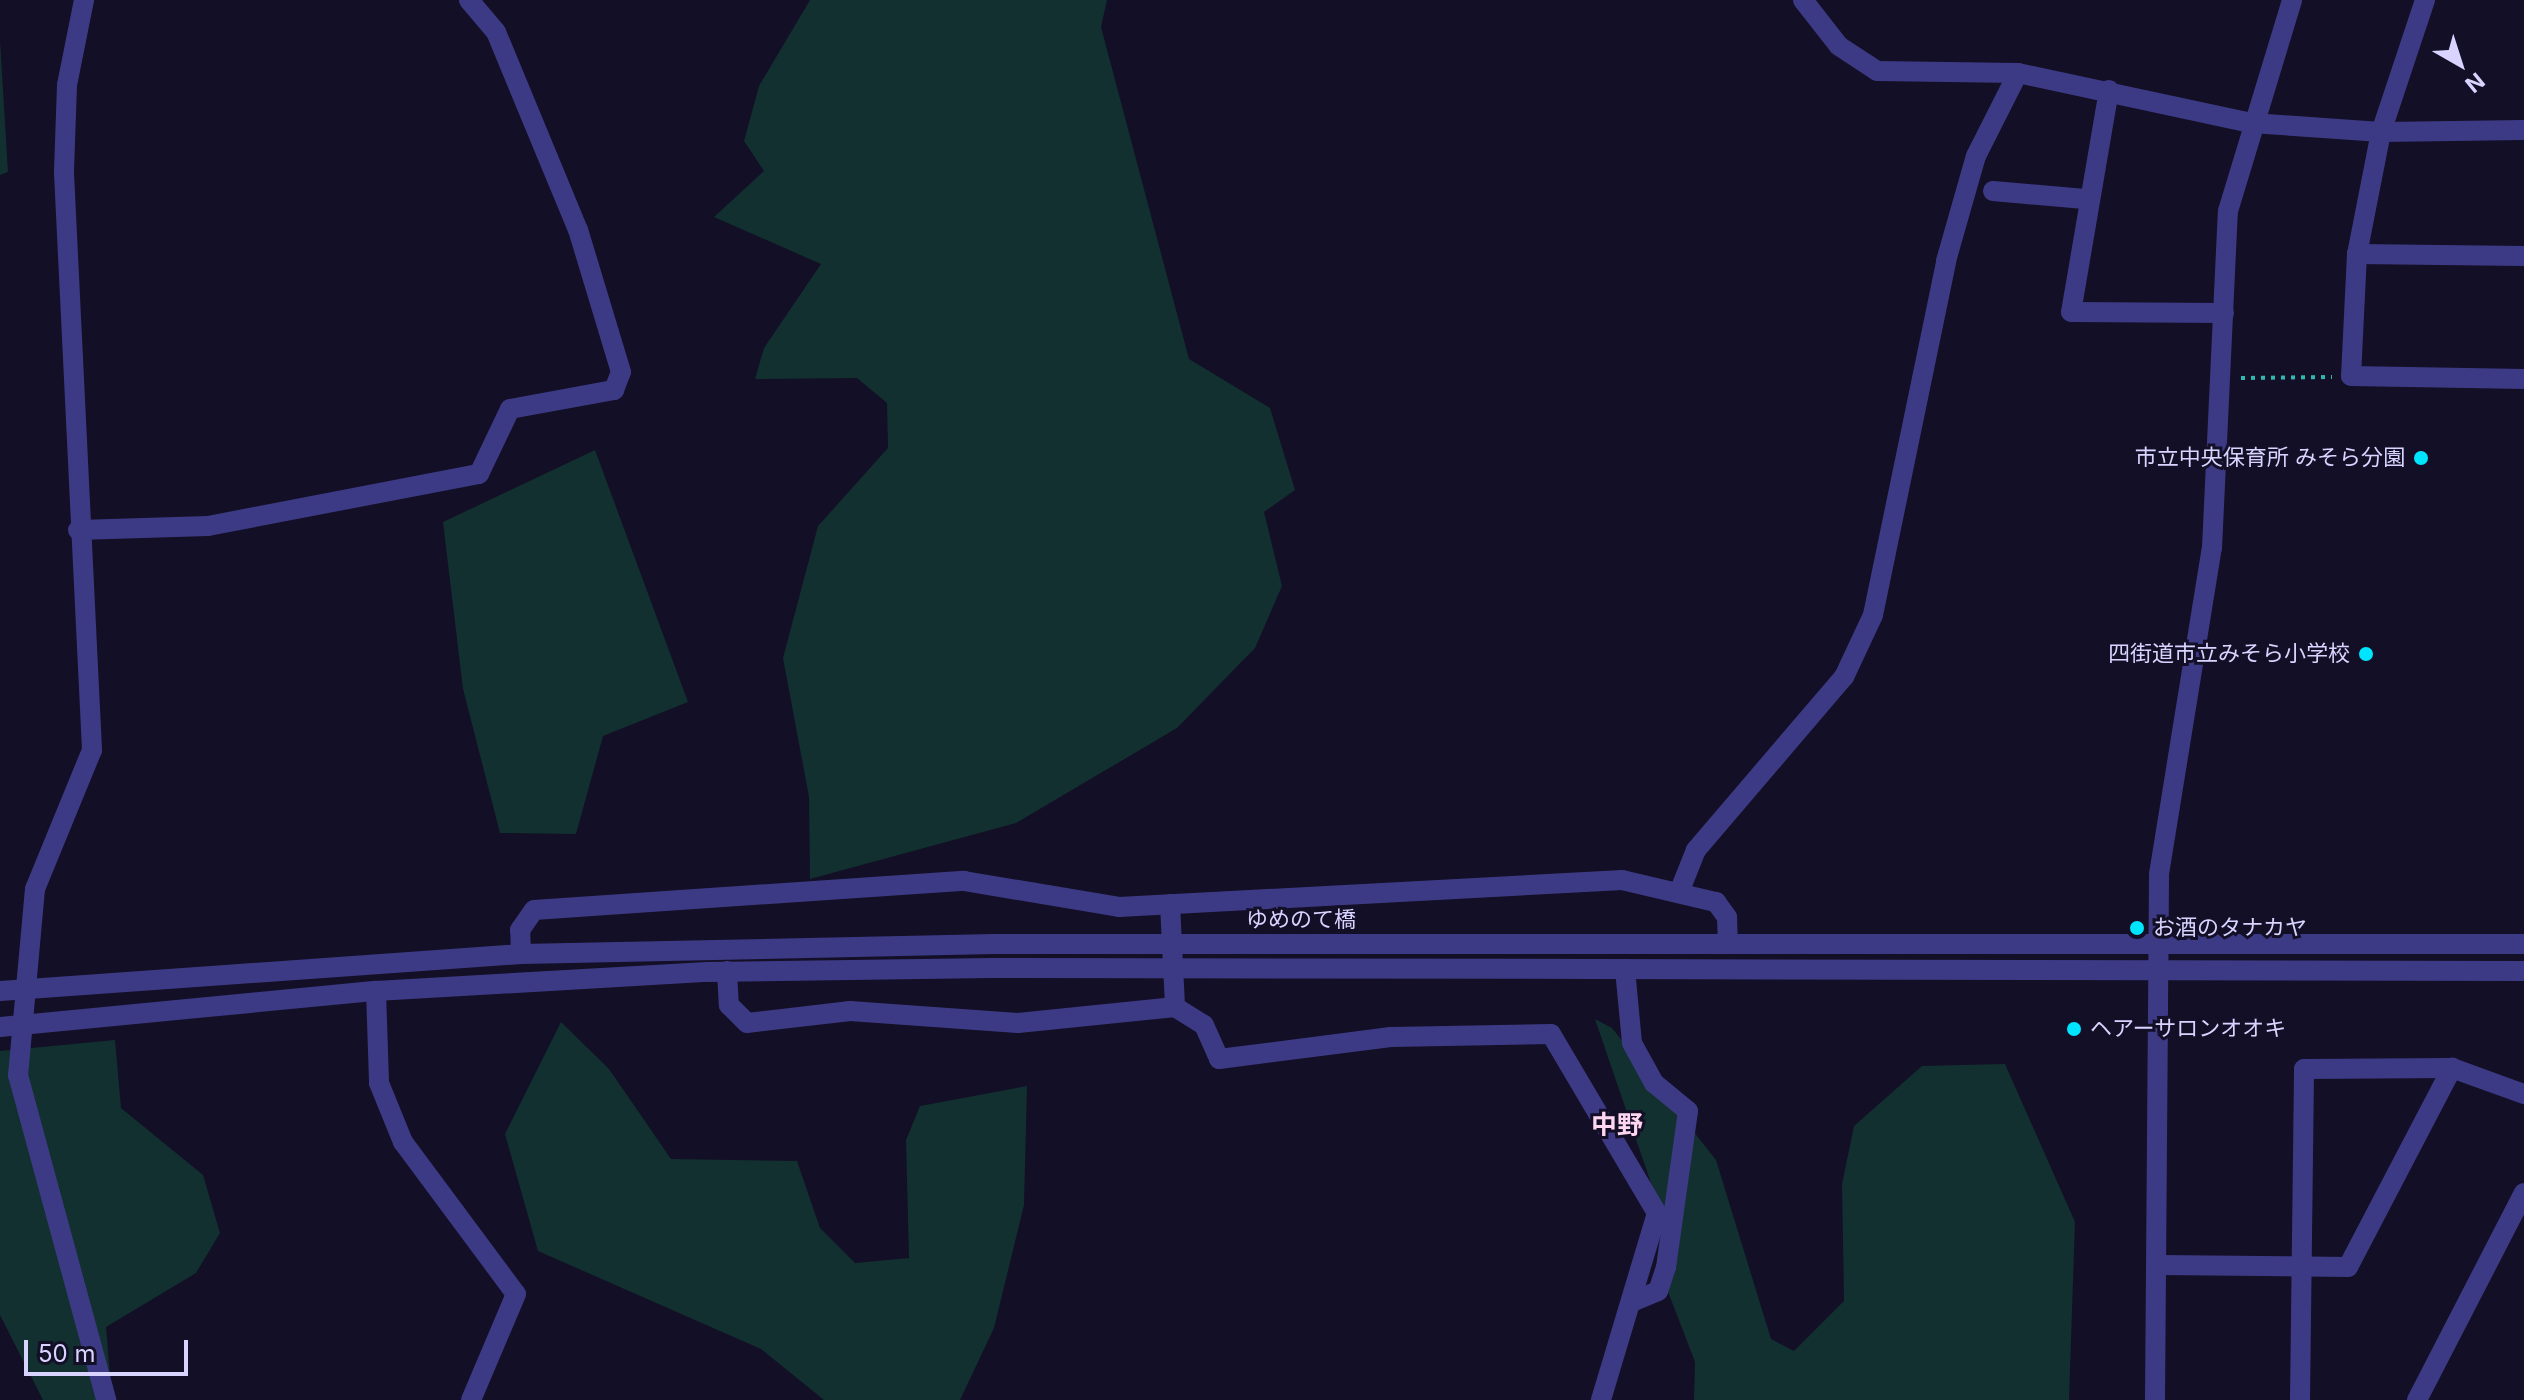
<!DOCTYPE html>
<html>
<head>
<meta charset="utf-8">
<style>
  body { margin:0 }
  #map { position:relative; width:2524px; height:1400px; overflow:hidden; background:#130f26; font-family:Inter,"Noto Sans JP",sans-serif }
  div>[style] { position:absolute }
  .green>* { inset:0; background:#12302f }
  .path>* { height:4px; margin-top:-2px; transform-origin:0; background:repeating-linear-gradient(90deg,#2fb8b0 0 4px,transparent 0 10px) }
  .minor>* { height:20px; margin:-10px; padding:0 10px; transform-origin:10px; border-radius:10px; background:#3d3a85 }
  .tertiary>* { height:20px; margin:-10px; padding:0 10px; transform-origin:10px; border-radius:10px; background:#3d3a85 }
  .tertiary-bridge>* { height:20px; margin:-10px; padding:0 10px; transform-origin:10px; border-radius:10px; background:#3d3a85 }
  .dots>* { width:22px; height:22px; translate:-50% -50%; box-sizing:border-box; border:4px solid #130f26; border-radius:50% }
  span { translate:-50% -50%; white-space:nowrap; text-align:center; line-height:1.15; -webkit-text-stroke:6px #130f26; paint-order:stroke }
  .poi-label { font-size:22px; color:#d9d4ff }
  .right { translate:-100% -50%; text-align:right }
  .left { translate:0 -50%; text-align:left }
  .street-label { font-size:22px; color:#d9d4ff }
  .quarter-label { font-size:26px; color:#ffd6f0; font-weight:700 }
  .north { position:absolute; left:2420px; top:24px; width:80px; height:80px; -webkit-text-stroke:6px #130f26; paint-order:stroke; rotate:141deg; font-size:22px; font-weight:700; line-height:32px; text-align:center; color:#d9d4ff }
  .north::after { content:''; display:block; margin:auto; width:28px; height:36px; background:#d9d4ff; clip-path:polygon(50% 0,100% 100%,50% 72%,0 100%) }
  .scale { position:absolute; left:24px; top:1340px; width:164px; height:36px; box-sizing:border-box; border:4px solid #d9d4ff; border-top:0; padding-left:10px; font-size:24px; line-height:28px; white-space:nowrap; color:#d9d4ff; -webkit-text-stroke:6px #130f26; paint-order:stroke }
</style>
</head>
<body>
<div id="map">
  <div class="green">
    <div style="clip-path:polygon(810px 0,1107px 0,1101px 27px,1189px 359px,1270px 408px,1295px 490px,1264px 512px,1282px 586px,1255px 648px,1177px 728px,1016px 823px,810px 879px,809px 797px,783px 658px,818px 526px,888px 448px,887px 403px,857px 378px,755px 379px,764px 348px,821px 264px,714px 217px,764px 171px,744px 141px,759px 86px)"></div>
    <div style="clip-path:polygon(0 40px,8px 172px,0 175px)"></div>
    <div style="clip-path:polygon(595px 450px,688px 702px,603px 736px,576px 834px,500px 833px,463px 689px,443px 522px)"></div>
    <div style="clip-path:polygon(1595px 1019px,1612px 1028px,1716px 1160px,1771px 1339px,1794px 1351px,1844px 1301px,1842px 1184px,1854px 1126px,1922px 1066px,2005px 1064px,2075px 1222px,2069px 1400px,1694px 1400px,1695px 1362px,1667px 1289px,1671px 1216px,1653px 1189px)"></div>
    <div style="clip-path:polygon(561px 1022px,609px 1069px,671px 1159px,797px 1161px,820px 1228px,855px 1263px,909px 1258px,906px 1140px,920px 1106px,1027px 1086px,1024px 1205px,994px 1328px,960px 1400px,824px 1400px,761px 1349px,538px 1251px,505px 1134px)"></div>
    <div style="clip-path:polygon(115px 1040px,121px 1108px,203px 1175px,220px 1233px,196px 1273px,106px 1327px,112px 1400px,43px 1400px,0 1315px,0 1051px)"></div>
  </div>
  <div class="path">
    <div style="left:2241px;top:378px;width:91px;rotate:-0.6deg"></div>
  </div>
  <div class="minor">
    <div style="left:84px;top:0;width:87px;rotate:101.3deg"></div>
    <div style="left:67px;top:85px;width:88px;rotate:92deg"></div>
    <div style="left:64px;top:173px;width:578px;rotate:87.22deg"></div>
    <div style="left:92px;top:750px;width:150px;rotate:112.3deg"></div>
    <div style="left:35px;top:889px;width:187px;rotate:95.2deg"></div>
    <div style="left:18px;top:1075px;width:337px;rotate:74.8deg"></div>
    <div style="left:1803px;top:0;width:58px;rotate:52deg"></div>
    <div style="left:1839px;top:46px;width:45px;rotate:33.3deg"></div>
    <div style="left:1877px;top:71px;width:141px;rotate:0.8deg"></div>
    <div style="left:2018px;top:73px;width:239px;rotate:12.1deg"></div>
    <div style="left:2252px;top:123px;width:129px;rotate:4deg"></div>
    <div style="left:2381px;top:132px;width:124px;rotate:101.1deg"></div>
    <div style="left:2357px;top:254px;width:122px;rotate:92.8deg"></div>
    <div style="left:2351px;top:376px;width:173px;rotate:1deg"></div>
    <div style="left:2425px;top:0;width:139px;rotate:108.4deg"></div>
    <div style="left:2381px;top:132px;width:143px;rotate:-0.8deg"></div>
    <div style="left:2109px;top:90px;width:225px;rotate:99.7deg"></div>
    <div style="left:2071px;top:312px;width:153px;rotate:0.4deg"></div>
    <div style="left:1993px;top:191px;width:92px;rotate:5deg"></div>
    <div style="left:2357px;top:254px;width:167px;rotate:0.7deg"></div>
    <div style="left:78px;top:530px;width:130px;rotate:-1.8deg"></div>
    <div style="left:208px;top:526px;width:276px;rotate:-10.9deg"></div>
    <div style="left:479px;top:474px;width:72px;rotate:-64.5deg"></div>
    <div style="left:510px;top:409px;width:106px;rotate:-10.4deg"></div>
    <div style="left:614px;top:390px;width:19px;rotate:-69deg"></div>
    <div style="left:621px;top:372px;width:148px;rotate:-106.8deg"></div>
    <div style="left:578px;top:230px;width:214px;rotate:-112.5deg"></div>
    <div style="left:496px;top:32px;width:42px;rotate:-130.2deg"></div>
    <div style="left:1680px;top:890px;width:43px;rotate:-68.2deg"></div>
    <div style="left:1696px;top:850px;width:228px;rotate:-49.5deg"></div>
    <div style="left:1844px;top:677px;width:68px;rotate:-64.9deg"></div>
    <div style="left:1873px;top:615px;width:361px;rotate:-78.3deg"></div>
    <div style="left:1946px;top:261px;width:109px;rotate:-74.1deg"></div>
    <div style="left:1976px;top:156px;width:93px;rotate:-63.2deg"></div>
    <div style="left:1170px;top:904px;width:103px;rotate:87.2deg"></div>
    <div style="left:1625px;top:969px;width:74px;rotate:84.6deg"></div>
    <div style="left:1632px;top:1043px;width:46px;rotate:61.2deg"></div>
    <div style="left:1654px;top:1083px;width:44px;rotate:39.5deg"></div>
    <div style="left:1688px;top:1111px;width:158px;rotate:98deg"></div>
    <div style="left:1666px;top:1267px;width:25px;rotate:108deg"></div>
    <div style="left:1658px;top:1291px;width:26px;rotate:157deg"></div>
    <div style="left:727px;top:971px;width:34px;rotate:87deg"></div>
    <div style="left:729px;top:1005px;width:25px;rotate:45deg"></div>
    <div style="left:747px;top:1023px;width:104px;rotate:-6.6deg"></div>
    <div style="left:850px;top:1011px;width:168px;rotate:4.1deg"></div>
    <div style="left:1018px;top:1023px;width:158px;rotate:-5.8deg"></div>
    <div style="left:1175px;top:1007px;width:34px;rotate:32deg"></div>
    <div style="left:1204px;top:1025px;width:37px;rotate:66deg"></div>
    <div style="left:1219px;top:1059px;width:173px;rotate:-7.3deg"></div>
    <div style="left:1391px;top:1037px;width:160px;rotate:-1.1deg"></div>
    <div style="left:1551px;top:1034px;width:208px;rotate:59.4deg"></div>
    <div style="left:1657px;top:1213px;width:195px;rotate:106.7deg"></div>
    <div style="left:376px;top:991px;width:92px;rotate:88.1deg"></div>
    <div style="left:379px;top:1083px;width:64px;rotate:67.9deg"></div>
    <div style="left:403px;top:1142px;width:189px;rotate:53.4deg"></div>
    <div style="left:516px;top:1294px;width:115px;rotate:113deg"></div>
    <div style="left:2159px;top:1265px;width:189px;rotate:0.6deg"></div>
    <div style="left:2348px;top:1267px;width:225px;rotate:-62.4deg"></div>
    <div style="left:2300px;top:1400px;width:331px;rotate:-89.3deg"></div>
    <div style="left:2304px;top:1069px;width:148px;rotate:-0.4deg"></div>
    <div style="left:2452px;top:1068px;width:77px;rotate:19.9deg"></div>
    <div style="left:2417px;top:1400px;width:233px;rotate:-62.7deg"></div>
  </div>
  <div class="tertiary">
    <div style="left:1608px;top:944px;width:916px"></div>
    <div style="left:521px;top:954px;width:24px;rotate:-92deg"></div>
    <div style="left:520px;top:930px;width:24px;rotate:-55deg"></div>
    <div style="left:534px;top:910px;width:431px;rotate:-3.9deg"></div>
    <div style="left:964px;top:881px;width:157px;rotate:9.5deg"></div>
    <div style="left:1119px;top:907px;width:504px;rotate:-3.07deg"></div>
    <div style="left:1622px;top:880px;width:97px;rotate:13.2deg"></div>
    <div style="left:1716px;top:902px;width:19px;rotate:54deg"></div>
    <div style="left:1727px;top:917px;width:26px;rotate:88deg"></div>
    <div style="left:1596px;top:969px;width:928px;rotate:0.12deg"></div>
    <div style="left:0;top:991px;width:522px;rotate:-4.06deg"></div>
    <div style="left:521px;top:954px;width:473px;rotate:-1.2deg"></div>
    <div style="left:0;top:1027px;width:378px;rotate:-5.5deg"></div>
    <div style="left:376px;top:991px;width:332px;rotate:-3.3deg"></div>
    <div style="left:707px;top:972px;width:285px;rotate:-0.8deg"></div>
    <div style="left:2155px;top:1400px;width:526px;rotate:-89.56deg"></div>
    <div style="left:2159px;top:874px;width:330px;rotate:-80.8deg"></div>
    <div style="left:2212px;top:548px;width:337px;rotate:-87.3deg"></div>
    <div style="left:2228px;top:211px;width:220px;rotate:-73.1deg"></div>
  </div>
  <div class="tertiary-bridge">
    <div style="left:994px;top:944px;width:614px"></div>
    <div style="left:992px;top:968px;width:604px;rotate:0.09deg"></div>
  </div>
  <div class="dots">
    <div style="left:2421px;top:458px;background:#00e5ff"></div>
    <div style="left:2366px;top:654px;background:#00e5ff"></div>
    <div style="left:2137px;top:928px;background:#00e5ff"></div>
    <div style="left:2074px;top:1029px;background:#00e5ff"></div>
  </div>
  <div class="poi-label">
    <span class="right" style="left:2405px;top:458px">市立中央保育所 みそら分園</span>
    <span class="right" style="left:2350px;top:654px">四街道市立みそら小学校</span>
    <span class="left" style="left:2153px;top:928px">お酒のタナカヤ</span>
    <span class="left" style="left:2090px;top:1029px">ヘアーサロンオオキ</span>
  </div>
  <div class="street-label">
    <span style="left:1301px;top:920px">ゆめのて橋</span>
  </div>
  <div class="quarter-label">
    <span style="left:1617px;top:1125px">中野</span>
  </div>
  <div class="north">N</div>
  <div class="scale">50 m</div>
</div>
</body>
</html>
